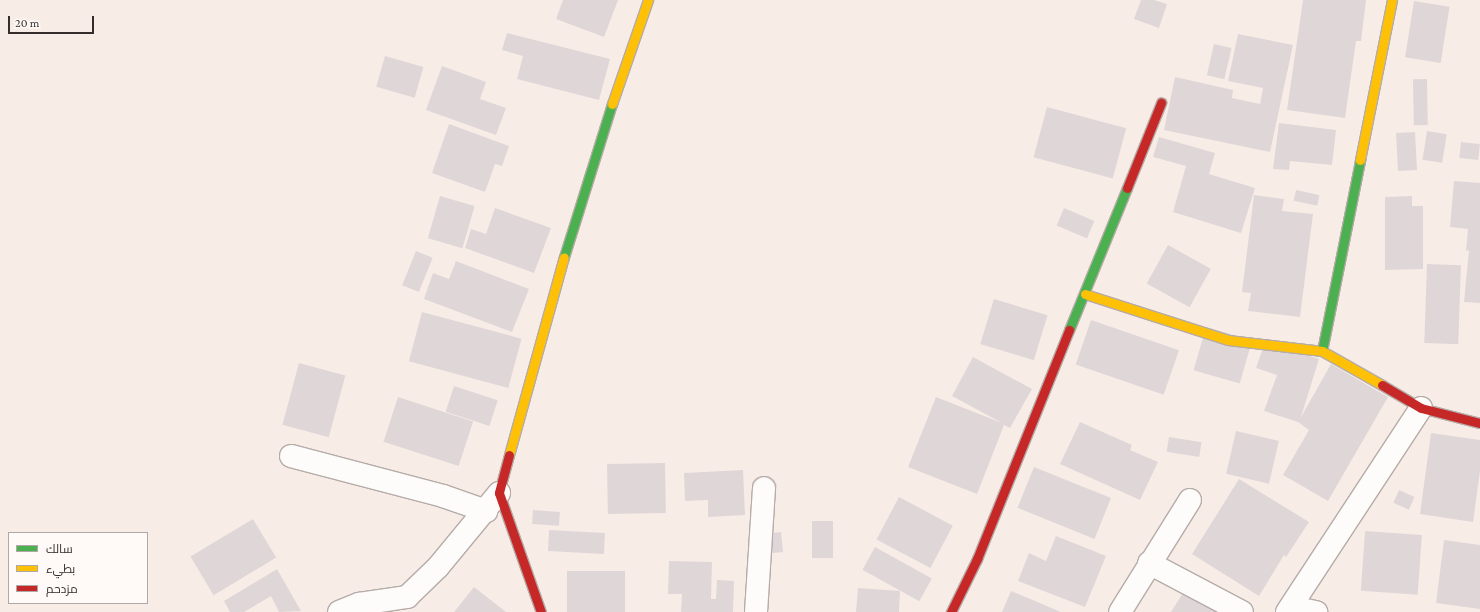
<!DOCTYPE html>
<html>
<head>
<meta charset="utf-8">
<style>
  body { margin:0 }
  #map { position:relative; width:1480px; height:612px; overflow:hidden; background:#f8ece7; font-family:"Crimson Pro",Cairo,serif }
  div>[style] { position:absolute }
  .building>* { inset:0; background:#dfd7d7; transform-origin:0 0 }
  .roads { filter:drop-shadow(1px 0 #b5aca8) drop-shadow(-1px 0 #b5aca8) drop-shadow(0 1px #b5aca8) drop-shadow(0 -1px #b5aca8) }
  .street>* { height:22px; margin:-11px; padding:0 11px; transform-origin:11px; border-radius:11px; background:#fefcfb }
  .fast>* { height:9px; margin:-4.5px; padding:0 4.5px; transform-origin:4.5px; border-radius:4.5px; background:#4caf50 }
  .slow>* { height:9px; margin:-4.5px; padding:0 4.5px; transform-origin:4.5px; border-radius:4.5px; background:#ffc107 }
  .jam>* { height:9px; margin:-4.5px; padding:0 4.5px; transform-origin:4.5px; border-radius:4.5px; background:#c62828 }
  span { translate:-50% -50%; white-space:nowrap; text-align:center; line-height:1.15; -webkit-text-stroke:4px #fffaf8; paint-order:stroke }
  .legend { position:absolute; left:8px; top:532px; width:140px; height:72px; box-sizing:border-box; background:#fffaf8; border:1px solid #aea8a6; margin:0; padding:5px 7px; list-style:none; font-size:12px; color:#352d2a }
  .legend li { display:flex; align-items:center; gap:8px; height:20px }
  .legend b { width:20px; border:1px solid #aea8a6 }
  .scale { position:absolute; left:8px; top:16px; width:86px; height:18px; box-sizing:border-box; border:2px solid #352d2a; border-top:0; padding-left:5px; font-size:12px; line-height:14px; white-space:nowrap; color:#352d2a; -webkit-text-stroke:3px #fffaf8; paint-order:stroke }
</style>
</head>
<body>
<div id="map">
  <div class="building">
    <div style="clip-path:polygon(563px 0,618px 0,604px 37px,556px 19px)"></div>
    <div style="clip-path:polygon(1141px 0,1154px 0,1167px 4px,1159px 28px,1134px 19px)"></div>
    <div style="clip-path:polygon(1303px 0,1366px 0,1361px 41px,1356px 41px,1345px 118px,1287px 110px)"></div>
    <div style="left:1414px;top:1px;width:36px;height:57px;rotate:9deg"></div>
    <div style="clip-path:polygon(507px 33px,610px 59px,599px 100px,517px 79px,523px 56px,502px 50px)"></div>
    <div style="clip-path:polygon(1238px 34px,1293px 45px,1270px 152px,1164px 130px,1175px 77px,1233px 90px,1232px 98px,1260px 104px,1263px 88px,1228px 81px)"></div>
    <div style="left:1214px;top:44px;width:18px;height:32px;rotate:13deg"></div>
    <div style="left:385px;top:56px;width:40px;height:32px;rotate:16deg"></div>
    <div style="clip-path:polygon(442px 66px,486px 82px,480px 99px,506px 108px,496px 135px,426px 110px)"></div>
    <div style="left:1427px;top:79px;width:46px;height:14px;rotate:89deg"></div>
    <div style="left:1047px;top:107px;width:82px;height:52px;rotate:15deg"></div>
    <div style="clip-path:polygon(1279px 123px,1336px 130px,1332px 165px,1290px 161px,1289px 170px,1273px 169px)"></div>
    <div style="clip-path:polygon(449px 124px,509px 146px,502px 166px,495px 164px,485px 192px,432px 173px)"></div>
    <div style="left:1427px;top:131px;width:20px;height:29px;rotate:9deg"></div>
    <div style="left:1415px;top:132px;width:38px;height:19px;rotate:87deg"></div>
    <div style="clip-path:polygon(1159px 137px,1215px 153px,1209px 174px,1255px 188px,1241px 233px,1173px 212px,1186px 166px,1153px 157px)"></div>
    <div style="left:1461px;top:142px;width:19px;height:16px;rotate:6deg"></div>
    <div style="clip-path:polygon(1454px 181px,1480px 183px,1480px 303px,1464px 302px,1469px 250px,1466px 251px,1468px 229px,1450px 227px)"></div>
    <div style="left:1296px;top:190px;width:24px;height:11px;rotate:12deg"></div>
    <div style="clip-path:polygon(1254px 195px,1284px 199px,1282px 211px,1313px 214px,1300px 317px,1248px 311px,1251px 293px,1242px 292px)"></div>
    <div style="left:440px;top:196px;width:36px;height:44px;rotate:16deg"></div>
    <div style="clip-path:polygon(1412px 196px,1412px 206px,1423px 206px,1423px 269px,1385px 270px,1385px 197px)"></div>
    <div style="clip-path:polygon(495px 208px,551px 228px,534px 273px,465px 248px,471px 229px,486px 234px)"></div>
    <div style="left:1064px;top:208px;width:33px;height:19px;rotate:23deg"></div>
    <div style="left:1168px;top:245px;width:49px;height:44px;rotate:29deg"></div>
    <div style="left:416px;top:251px;width:18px;height:37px;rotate:22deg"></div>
    <div style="clip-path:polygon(456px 261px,529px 289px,512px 332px,424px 299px,433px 273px,449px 279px)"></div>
    <div style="left:1427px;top:264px;width:34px;height:79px;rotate:2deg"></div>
    <div style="left:994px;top:299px;width:56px;height:47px;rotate:17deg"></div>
    <div style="left:422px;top:312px;width:103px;height:51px;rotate:15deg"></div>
    <div style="left:1091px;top:320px;width:93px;height:47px;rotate:19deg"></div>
    <div style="left:1206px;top:327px;width:48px;height:45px;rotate:16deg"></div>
    <div style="clip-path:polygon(1265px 342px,1319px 359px,1301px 417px,1331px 364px,1388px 397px,1328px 501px,1283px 475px,1309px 430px,1298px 422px,1264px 411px,1277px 375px,1256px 368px)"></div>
    <div style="clip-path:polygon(973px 357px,1032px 389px,1010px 428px,1004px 425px,977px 494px,908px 467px,936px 397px,1002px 423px,952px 396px)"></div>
    <div style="left:299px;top:363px;width:48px;height:64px;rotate:15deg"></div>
    <div style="left:454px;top:386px;width:46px;height:27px;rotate:18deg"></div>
    <div style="left:398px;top:397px;width:79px;height:47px;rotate:18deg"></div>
    <div style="clip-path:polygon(1080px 422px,1132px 445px,1130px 450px,1158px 462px,1140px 500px,1060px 464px)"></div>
    <div style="left:1236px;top:431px;width:44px;height:44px;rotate:13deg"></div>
    <div style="clip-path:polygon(1431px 433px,1480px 440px,1480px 471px,1473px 522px,1420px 514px)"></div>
    <div style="left:1169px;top:437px;width:33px;height:15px;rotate:9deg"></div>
    <div style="left:665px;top:463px;width:50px;height:58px;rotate:89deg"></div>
    <div style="left:1034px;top:467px;width:83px;height:44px;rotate:22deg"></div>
    <div style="clip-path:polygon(743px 470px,745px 515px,708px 517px,708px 500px,685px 501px,684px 473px)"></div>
    <div style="clip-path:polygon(1239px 479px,1309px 522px,1286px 557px,1284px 555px,1259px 596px,1192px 554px)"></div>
    <div style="left:1399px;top:490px;width:17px;height:14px;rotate:24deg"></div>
    <div style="left:899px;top:497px;width:61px;height:48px;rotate:28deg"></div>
    <div style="left:533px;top:510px;width:27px;height:14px;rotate:4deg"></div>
    <div style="left:253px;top:519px;width:45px;height:73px;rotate:59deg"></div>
    <div style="left:833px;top:521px;width:37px;height:21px;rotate:90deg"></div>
    <div style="left:1365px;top:531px;width:57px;height:60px;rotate:4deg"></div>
    <div style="left:781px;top:532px;width:20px;height:27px;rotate:84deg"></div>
    <div style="left:605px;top:533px;width:21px;height:56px;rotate:93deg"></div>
    <div style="clip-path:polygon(1056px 536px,1106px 556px,1085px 607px,1018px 581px,1029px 553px,1046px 561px)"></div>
    <div style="clip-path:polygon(1444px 540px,1480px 545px,1480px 609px,1436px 603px)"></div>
    <div style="left:875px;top:547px;width:65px;height:26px;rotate:29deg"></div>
    <div style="clip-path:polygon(669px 561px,712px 562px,711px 599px,716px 599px,717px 580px,734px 581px,733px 612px,681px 612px,682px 594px,668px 594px)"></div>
    <div style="clip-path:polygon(277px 569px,301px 611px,279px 612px,271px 596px,244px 612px,230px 612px,224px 601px)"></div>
    <div style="left:625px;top:571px;width:41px;height:58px;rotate:90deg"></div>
    <div style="clip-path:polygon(474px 587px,506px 612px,454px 612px)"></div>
    <div style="clip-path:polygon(858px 588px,900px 591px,899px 612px,856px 612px)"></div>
    <div style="clip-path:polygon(1186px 588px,1225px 612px,1171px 612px)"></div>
    <div style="clip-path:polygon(1011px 591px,1061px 612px,1002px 612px)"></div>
  </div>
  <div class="roads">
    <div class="street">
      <div style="left:291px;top:456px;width:157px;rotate:14.7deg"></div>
      <div style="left:443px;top:496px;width:46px;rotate:19.2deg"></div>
      <div style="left:1149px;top:563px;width:105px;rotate:27.8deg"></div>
      <div style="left:1292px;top:607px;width:25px;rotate:12deg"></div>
      <div style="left:339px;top:612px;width:22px;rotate:-22deg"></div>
      <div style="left:359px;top:604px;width:49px;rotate:-8.3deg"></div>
      <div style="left:407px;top:597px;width:43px;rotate:-44.1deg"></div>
      <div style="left:438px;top:567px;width:96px;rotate:-50.5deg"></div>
      <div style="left:756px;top:612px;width:124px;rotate:-86.3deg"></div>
      <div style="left:1120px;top:612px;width:132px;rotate:-58deg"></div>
      <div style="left:1287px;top:612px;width:244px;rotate:-56.7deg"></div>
    </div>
    <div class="fast">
      <div style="left:564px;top:257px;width:160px;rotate:-72.6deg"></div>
      <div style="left:1069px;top:330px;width:153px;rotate:-67.8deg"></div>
      <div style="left:1322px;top:351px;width:195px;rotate:-78.7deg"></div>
    </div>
    <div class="slow">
      <div style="left:612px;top:104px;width:110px;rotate:-70.9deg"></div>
      <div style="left:1360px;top:160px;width:163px;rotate:-78.7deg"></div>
      <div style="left:1085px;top:294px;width:150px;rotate:17.8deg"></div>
      <div style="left:1228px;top:340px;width:95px;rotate:6.7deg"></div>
      <div style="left:1322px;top:351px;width:69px;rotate:29.5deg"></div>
      <div style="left:509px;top:455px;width:205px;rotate:-74.5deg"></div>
    </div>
    <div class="jam">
      <div style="left:1127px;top:188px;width:92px;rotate:-68.2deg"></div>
      <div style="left:1382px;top:385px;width:45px;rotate:30.5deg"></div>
      <div style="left:1421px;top:408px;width:61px;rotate:14.3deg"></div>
      <div style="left:509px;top:455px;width:39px;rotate:105deg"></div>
      <div style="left:499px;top:493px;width:126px;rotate:70.6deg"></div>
      <div style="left:951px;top:612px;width:59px;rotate:-63.9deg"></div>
      <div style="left:977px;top:559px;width:247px;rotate:-68.1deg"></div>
    </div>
  </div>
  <ul class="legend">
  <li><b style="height:5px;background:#4caf50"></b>سالك</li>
  <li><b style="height:5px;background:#ffc107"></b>بطيء</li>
  <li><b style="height:5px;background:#c62828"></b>مزدحم</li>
  </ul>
  <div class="scale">20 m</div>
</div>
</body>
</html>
